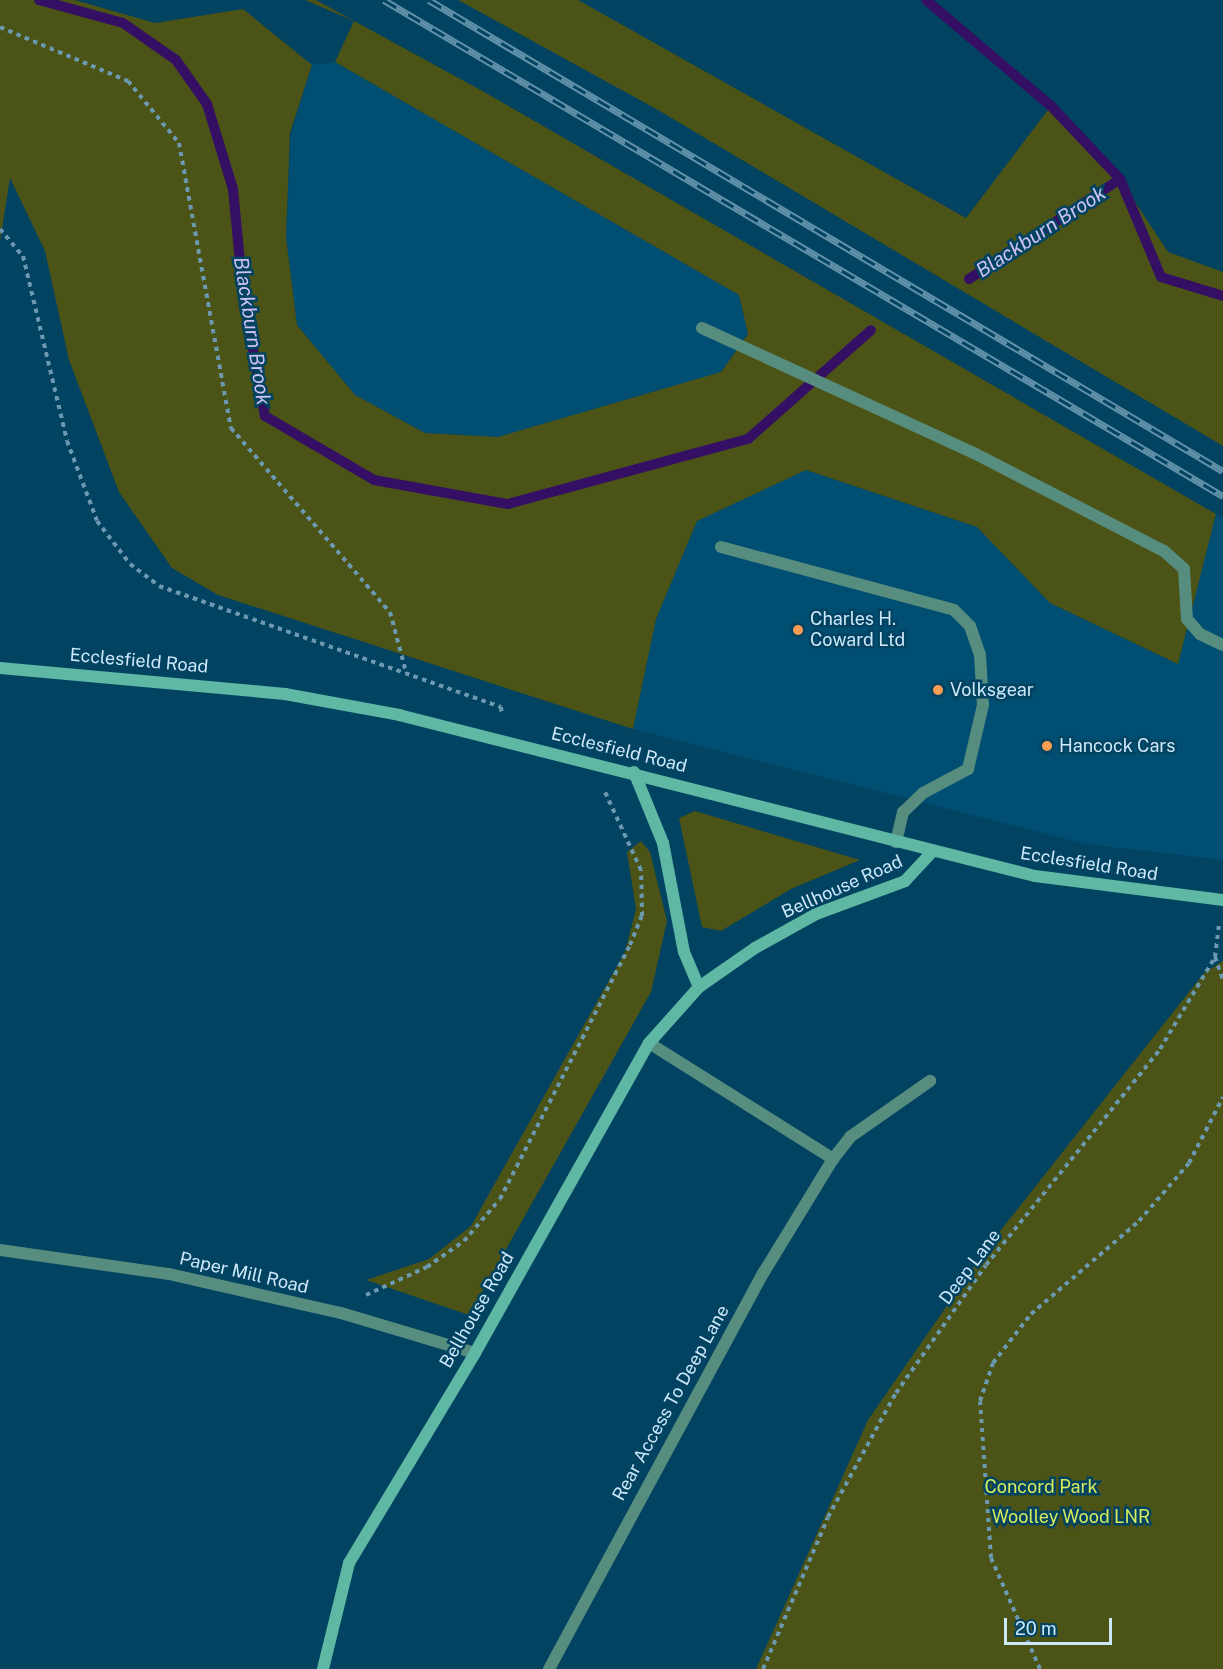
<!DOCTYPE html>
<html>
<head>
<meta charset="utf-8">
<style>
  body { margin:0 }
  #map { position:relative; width:1223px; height:1669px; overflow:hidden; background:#024361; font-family:"Public Sans",sans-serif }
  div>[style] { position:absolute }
  .built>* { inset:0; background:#004e71 }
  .green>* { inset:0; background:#4b5317 }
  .stream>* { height:10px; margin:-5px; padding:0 5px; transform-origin:5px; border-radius:5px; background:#340f64 }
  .path>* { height:4px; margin-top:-2px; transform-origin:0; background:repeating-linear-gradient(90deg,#6b99b0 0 4.5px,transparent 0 9px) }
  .lane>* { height:12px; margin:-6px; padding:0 6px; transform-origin:6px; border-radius:6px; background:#578d7f }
  .street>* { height:12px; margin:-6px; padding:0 6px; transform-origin:6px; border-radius:6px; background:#578d7f }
  .secondary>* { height:12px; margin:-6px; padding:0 6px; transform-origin:6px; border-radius:6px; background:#5fb8a4 }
  .rail>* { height:7px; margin-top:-3.5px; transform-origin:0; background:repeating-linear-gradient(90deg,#024361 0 14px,#6191a9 0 28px); box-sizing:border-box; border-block:2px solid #6191a9 }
  .dots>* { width:16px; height:16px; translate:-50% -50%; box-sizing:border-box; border:3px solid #024361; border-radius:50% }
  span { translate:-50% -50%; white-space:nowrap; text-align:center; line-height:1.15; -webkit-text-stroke:5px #024361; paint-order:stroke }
  .poi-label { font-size:18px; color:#cce8fa }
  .left { translate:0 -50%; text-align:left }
  .street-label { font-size:18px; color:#cce8fa }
  .park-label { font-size:18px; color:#d7eb5d }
  .water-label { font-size:20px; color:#cfc3f3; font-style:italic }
  .scale { position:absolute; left:1004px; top:1618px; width:108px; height:27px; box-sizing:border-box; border:3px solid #cce8fa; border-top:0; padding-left:8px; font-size:18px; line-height:21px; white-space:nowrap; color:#cce8fa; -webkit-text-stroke:4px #024361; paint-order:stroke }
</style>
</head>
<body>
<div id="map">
  <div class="built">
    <div style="clip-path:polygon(335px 62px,739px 295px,748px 333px,720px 373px,498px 437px,425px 433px,355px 395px,297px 325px,286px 237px,291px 133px,312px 65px)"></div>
    <div style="clip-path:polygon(806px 470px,977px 527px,1050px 603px,1177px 664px,1216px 514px,1223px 517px,1223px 860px,1086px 844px,633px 729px,656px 619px,697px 521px)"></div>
  </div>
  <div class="green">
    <div style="clip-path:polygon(0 0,75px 0,155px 23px,243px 9px,312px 65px,290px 133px,286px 237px,297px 325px,355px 395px,425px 433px,498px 437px,721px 372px,748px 334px,739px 295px,335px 62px,354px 21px,305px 0,316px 0,486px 93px,1216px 514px,1178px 664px,1050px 603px,977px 527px,806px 470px,697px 521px,656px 619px,633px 729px,218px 595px,172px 568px,119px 492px,69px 360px,45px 251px,10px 178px,0 241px)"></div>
    <div style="clip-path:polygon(458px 0,578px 0,966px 218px,1051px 106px,1120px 179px,1168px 252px,1223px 272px,1223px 446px,658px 110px)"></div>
    <div style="clip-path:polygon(695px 811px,860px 860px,791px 889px,721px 931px,702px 927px,679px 818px)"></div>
    <div style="clip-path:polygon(641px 841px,650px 852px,667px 921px,651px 992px,469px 1315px,366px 1280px,429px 1259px,471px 1226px,625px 952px,636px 909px,627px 852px)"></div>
    <div style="clip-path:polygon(1223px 961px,1223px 1669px,756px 1669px,868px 1420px,986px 1249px,1204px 973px)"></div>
  </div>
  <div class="stream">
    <div style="left:39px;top:0;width:87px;rotate:15.3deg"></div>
    <div style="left:123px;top:23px;width:65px;rotate:34.9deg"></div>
    <div style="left:176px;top:60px;width:54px;rotate:54.8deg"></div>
    <div style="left:207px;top:104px;width:89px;rotate:73deg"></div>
    <div style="left:233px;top:189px;width:104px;rotate:84.5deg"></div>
    <div style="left:243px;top:293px;width:125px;rotate:79.9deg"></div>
    <div style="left:265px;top:416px;width:126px;rotate:30.4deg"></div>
    <div style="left:374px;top:480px;width:136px;rotate:10.2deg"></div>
    <div style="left:508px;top:504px;width:249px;rotate:-15.2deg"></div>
    <div style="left:748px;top:439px;width:164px;rotate:-41.5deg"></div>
    <div style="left:926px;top:0;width:164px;rotate:40.3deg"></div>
    <div style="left:1051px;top:106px;width:100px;rotate:46.6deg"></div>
    <div style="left:969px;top:279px;width:181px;rotate:-33.5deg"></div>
    <div style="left:1120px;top:179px;width:106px;rotate:67.3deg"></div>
    <div style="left:1161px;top:277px;width:65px;rotate:17deg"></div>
  </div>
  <div class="path">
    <div style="left:0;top:27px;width:139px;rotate:22.9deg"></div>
    <div style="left:128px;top:81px;width:80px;rotate:50.6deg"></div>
    <div style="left:179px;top:143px;width:290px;rotate:79.7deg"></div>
    <div style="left:231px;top:428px;width:243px;rotate:49.2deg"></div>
    <div style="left:390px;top:612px;width:62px;rotate:75.1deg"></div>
    <div style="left:0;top:229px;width:35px;rotate:50deg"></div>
    <div style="left:23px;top:256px;width:190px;rotate:76.6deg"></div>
    <div style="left:67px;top:441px;width:85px;rotate:69.4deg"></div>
    <div style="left:97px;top:521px;width:54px;rotate:52.5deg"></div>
    <div style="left:130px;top:564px;width:36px;rotate:37deg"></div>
    <div style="left:159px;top:586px;width:363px;rotate:19.5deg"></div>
    <div style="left:501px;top:707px;width:9px;rotate:84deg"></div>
    <div style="left:1215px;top:957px;width:24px;rotate:71deg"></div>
    <div style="left:366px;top:1295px;width:67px;rotate:-24.7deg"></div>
    <div style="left:427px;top:1267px;width:45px;rotate:-35.1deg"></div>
    <div style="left:464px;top:1241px;width:55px;rotate:-49.4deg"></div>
    <div style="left:500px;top:1199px;width:285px;rotate:-62.9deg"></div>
    <div style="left:630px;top:945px;width:31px;rotate:-68deg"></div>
    <div style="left:642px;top:916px;width:46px;rotate:-91.2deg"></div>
    <div style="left:641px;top:870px;width:86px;rotate:-114.8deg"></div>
    <div style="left:763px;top:1669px;width:165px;rotate:-66.8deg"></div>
    <div style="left:828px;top:1517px;width:141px;rotate:-61.3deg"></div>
    <div style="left:896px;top:1393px;width:156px;rotate:-54.9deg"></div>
    <div style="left:986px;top:1265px;width:277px;rotate:-51.1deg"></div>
    <div style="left:1160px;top:1049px;width:107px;rotate:-59.1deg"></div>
    <div style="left:1215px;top:957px;width:32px;rotate:-83deg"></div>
    <div style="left:1040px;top:1669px;width:121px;rotate:-113.8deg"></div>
    <div style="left:991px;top:1558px;width:157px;rotate:-94deg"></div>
    <div style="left:980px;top:1401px;width:40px;rotate:-71.1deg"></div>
    <div style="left:993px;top:1363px;width:62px;rotate:-52.2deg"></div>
    <div style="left:1031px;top:1314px;width:143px;rotate:-40.7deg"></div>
    <div style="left:1139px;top:1221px;width:77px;rotate:-49.2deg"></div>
    <div style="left:1189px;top:1163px;width:74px;rotate:-62.7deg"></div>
  </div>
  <div class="lane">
    <div style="left:702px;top:328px;width:297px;rotate:24.7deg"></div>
    <div style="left:972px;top:452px;width:216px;rotate:27.3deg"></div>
    <div style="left:1164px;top:551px;width:27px;rotate:42deg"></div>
    <div style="left:1184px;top:569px;width:50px;rotate:86.6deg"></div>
    <div style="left:1187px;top:619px;width:20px;rotate:49deg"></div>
    <div style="left:1200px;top:634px;width:25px;rotate:26deg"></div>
    <div style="left:721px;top:547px;width:241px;rotate:15.1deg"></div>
    <div style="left:954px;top:610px;width:23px;rotate:45deg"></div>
    <div style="left:970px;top:626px;width:31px;rotate:71deg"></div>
    <div style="left:980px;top:655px;width:50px;rotate:86.6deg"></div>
    <div style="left:983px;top:705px;width:66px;rotate:103.2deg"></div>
    <div style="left:968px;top:769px;width:51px;rotate:151.9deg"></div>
    <div style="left:923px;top:793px;width:28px;rotate:136deg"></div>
    <div style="left:903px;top:812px;width:31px;rotate:103deg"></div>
    <div style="left:649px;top:1043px;width:218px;rotate:32.2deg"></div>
    <div style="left:549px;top:1669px;width:451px;rotate:-61.6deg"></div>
    <div style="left:764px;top:1272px;width:132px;rotate:-58.6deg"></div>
    <div style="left:833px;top:1159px;width:28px;rotate:-52deg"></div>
    <div style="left:850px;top:1137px;width:98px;rotate:-35deg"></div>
  </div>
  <div class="street">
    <div style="left:0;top:1250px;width:171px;rotate:8.1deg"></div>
    <div style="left:169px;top:1274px;width:176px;rotate:12.8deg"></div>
    <div style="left:341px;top:1313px;width:140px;rotate:16.6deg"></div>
  </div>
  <div class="secondary">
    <div style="left:0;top:668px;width:286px;rotate:5.2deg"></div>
    <div style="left:285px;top:694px;width:116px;rotate:10.4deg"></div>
    <div style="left:399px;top:715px;width:656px;rotate:14.21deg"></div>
    <div style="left:1035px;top:876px;width:190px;rotate:7.3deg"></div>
    <div style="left:634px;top:772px;width:77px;rotate:67.8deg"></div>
    <div style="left:663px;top:843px;width:111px;rotate:79.1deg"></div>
    <div style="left:684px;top:952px;width:38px;rotate:67deg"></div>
    <div style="left:323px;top:1669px;width:109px;rotate:-76.2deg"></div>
    <div style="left:349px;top:1563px;width:245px;rotate:-59deg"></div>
    <div style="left:475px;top:1353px;width:355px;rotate:-60.7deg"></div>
    <div style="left:649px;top:1043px;width:75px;rotate:-48.2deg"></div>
    <div style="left:699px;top:987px;width:68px;rotate:-34.9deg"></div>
    <div style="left:755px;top:948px;width:70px;rotate:-29.1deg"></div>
    <div style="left:816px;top:914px;width:95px;rotate:-20.3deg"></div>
    <div style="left:905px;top:881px;width:40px;rotate:-47deg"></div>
  </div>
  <div class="rail">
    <div style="left:384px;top:0;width:975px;rotate:30.59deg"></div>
    <div style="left:429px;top:0;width:923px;rotate:30.68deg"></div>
  </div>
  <div class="dots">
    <div style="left:798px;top:630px;background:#fc9d53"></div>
    <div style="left:938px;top:690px;background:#fc9d53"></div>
    <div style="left:1047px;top:746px;background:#fc9d53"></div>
  </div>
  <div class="poi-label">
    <span class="left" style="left:810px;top:630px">Charles H.<br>Coward Ltd</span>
    <span class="left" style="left:950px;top:690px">Volksgear</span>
    <span class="left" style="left:1059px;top:746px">Hancock Cars</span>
  </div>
  <div class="street-label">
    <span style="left:139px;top:661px;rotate:5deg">Ecclesfield Road</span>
    <span style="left:619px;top:750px;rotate:14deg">Ecclesfield Road</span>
    <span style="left:1089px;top:864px;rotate:9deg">Ecclesfield Road</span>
    <span style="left:842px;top:887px;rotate:-24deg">Bellhouse Road</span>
    <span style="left:970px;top:1267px;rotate:-53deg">Deep Lane</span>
    <span style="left:244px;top:1273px;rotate:13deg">Paper Mill Road</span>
    <span style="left:477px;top:1310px;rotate:-60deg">Bellhouse Road</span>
    <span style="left:671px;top:1403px;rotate:-61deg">Rear Access To Deep Lane</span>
  </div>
  <div class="park-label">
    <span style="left:1041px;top:1487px">Concord Park</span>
    <span style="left:1071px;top:1517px">Woolley Wood LNR</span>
  </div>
  <div class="water-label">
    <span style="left:1041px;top:232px;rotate:-33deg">Blackburn Brook</span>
    <span style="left:252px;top:331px;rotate:81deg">Blackburn Brook</span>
  </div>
  <div class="scale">20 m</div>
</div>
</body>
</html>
